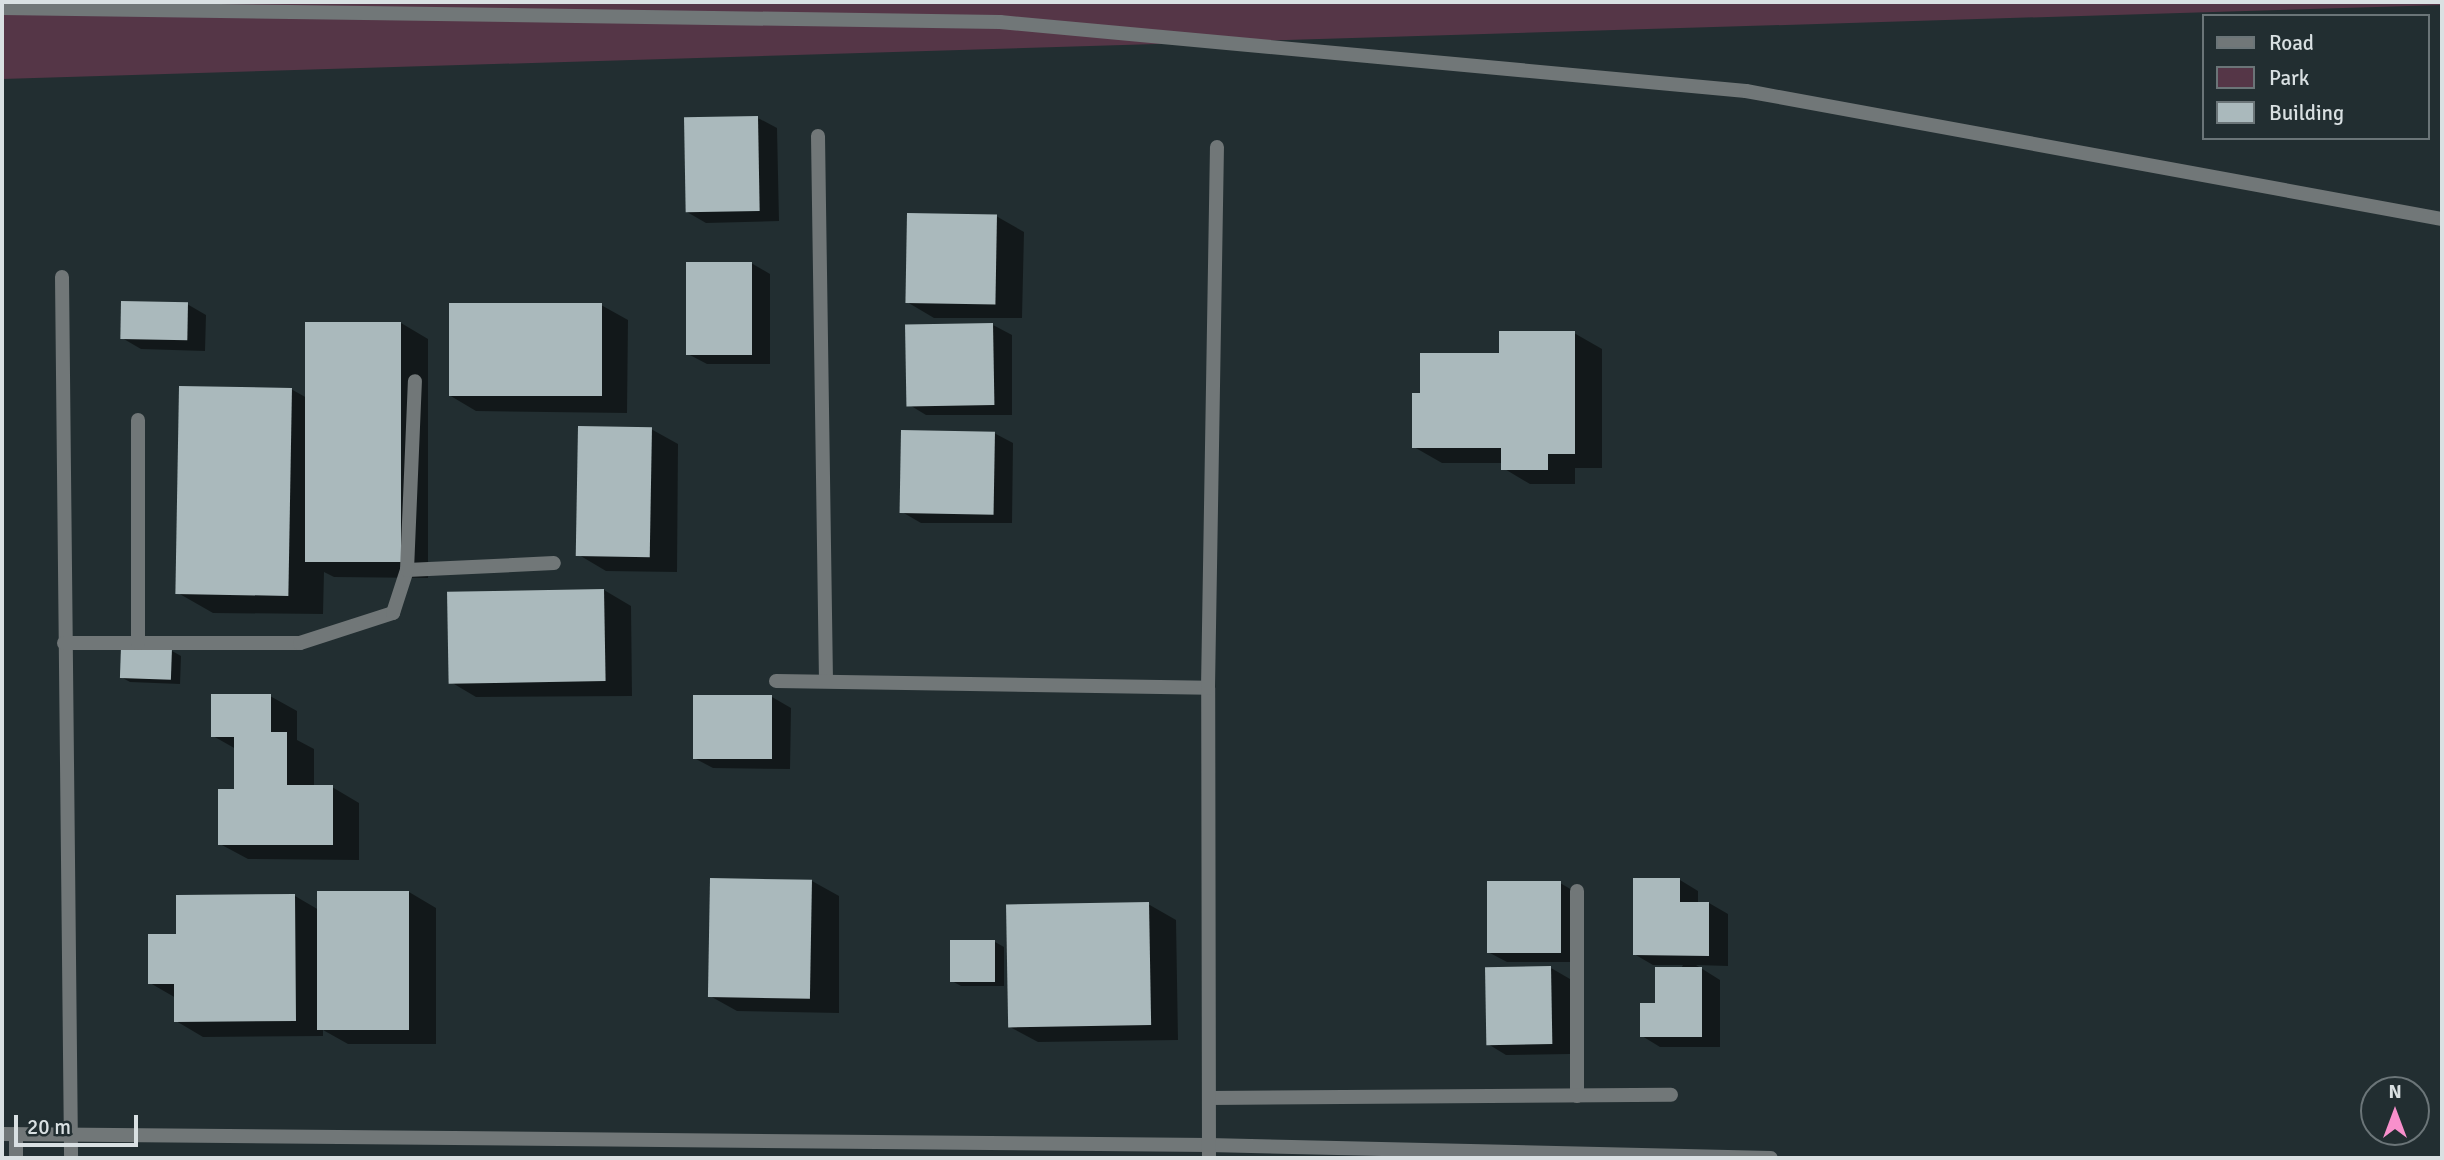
<!DOCTYPE html>
<html>
<head>
<meta charset="utf-8">
<style>
  body { margin:0 }
  #map { position:relative; width:2444px; height:1160px; overflow:hidden; background:#222e31; font-family:Signika,sans-serif }
  div>[style] { position:absolute }
  .green>* { inset:0; background:#553647 }
  .shadow>* { inset:0; background:#0007 }
  .building>* { inset:0; background:#aab9bc; transform-origin:0 0 }
  .street>* { height:14px; margin:-7px; padding:0 7px; transform-origin:7px; border-radius:7px; background:#717778 }
  span { translate:-50% -50%; white-space:nowrap; text-align:center; line-height:1.15; -webkit-text-stroke:7px #222e31; paint-order:stroke }
  .frame { position:absolute; inset:0; border:4px solid #d9e0e2; pointer-events:none }
  .legend { position:absolute; left:2202px; top:14px; width:228px; height:126px; box-sizing:border-box; background:#222e31; border:2px solid #6b7578; margin:0; padding:9px 12px; list-style:none; font-size:21px; color:#d9e0e2 }
  .legend li { display:flex; align-items:center; gap:14px; height:35px }
  .legend b { width:35px; border:2px solid #6b7578 }
  .north { position:absolute; left:2360px; top:1076px; width:70px; height:70px; box-sizing:border-box; background:#222e31; border:2px solid #6b7578; border-radius:50%; rotate:0deg; font-size:19px; font-weight:700; line-height:28px; text-align:center; color:#d9e0e2 }
  .north::after { content:''; display:block; margin:auto; width:24px; height:32px; background:#f890cc; clip-path:polygon(50% 0,100% 100%,50% 72%,0 100%) }
  .scale { position:absolute; left:14px; top:1115px; width:124px; height:32px; box-sizing:border-box; border:4px solid #d9e0e2; border-top:0; padding-left:9px; font-size:21px; line-height:24px; white-space:nowrap; color:#d9e0e2; -webkit-text-stroke:5px #222e31; paint-order:stroke }
</style>
</head>
<body>
<div id="map">
  <div class="green">
    <div style="clip-path:polygon(2px 2px,2442px 2px,2442px 5px,2px 79px)"></div>
  </div>
  <div class="shadow">
    <div style="clip-path:polygon(758px 118px,777px 128px,779px 221px,706px 223px,687px 212px)"></div>
    <div style="clip-path:polygon(996px 216px,1024px 232px,1022px 318px,934px 318px,907px 302px)"></div>
    <div style="clip-path:polygon(751px 263px,770px 274px,770px 364px,707px 364px,688px 354px)"></div>
    <div style="clip-path:polygon(187px 304px,206px 315px,205px 351px,141px 349px,122px 338px)"></div>
    <div style="clip-path:polygon(601px 305px,628px 320px,627px 413px,476px 411px,449px 395px)"></div>
    <div style="clip-path:polygon(401px 323px,428px 339px,428px 578px,334px 577px,324px 572px,323px 614px,213px 613px,178px 593px,291px 389px,307px 398px)"></div>
    <div style="clip-path:polygon(993px 325px,1012px 335px,1012px 415px,926px 415px,908px 404px)"></div>
    <div style="clip-path:polygon(1574px 333px,1602px 349px,1602px 468px,1575px 468px,1575px 484px,1530px 484px,1503px 468px,1503px 463px,1442px 463px,1414px 447px,1422px 395px,1501px 354px)"></div>
    <div style="clip-path:polygon(651px 429px,678px 444px,677px 572px,606px 571px,579px 555px)"></div>
    <div style="clip-path:polygon(994px 433px,1013px 443px,1012px 523px,921px 523px,902px 512px)"></div>
    <div style="clip-path:polygon(604px 590px,631px 606px,632px 696px,476px 697px,449px 681px)"></div>
    <div style="clip-path:polygon(172px 651px,181px 656px,180px 684px,130px 682px,121px 677px)"></div>
    <div style="clip-path:polygon(270px 696px,297px 711px,297px 740px,314px 749px,314px 787px,332px 787px,359px 803px,359px 860px,248px 859px,220px 844px,236px 791px,236px 749px,213px 736px)"></div>
    <div style="clip-path:polygon(772px 697px,791px 708px,790px 769px,713px 768px,694px 758px)"></div>
    <div style="clip-path:polygon(1680px 880px,1698px 891px,1698px 903px,1709px 903px,1728px 914px,1728px 966px,1696px 965px,1720px 980px,1720px 1047px,1660px 1047px,1642px 1036px,1683px 965px,1653px 965px,1634px 954px)"></div>
    <div style="clip-path:polygon(812px 881px,839px 896px,839px 1013px,737px 1011px,710px 996px)"></div>
    <div style="clip-path:polygon(1560px 883px,1579px 894px,1579px 962px,1507px 962px,1488px 952px)"></div>
    <div style="clip-path:polygon(409px 892px,436px 908px,436px 1044px,348px 1044px,323px 1030px,323px 1036px,203px 1037px,176px 1021px,176px 998px,150px 983px,178px 936px,295px 896px,319px 910px)"></div>
    <div style="clip-path:polygon(1148px 904px,1176px 920px,1178px 1040px,1038px 1042px,1010px 1027px)"></div>
    <div style="clip-path:polygon(995px 942px,1004px 947px,1004px 986px,961px 986px,952px 981px)"></div>
    <div style="clip-path:polygon(1551px 968px,1570px 979px,1570px 1054px,1506px 1055px,1488px 1044px)"></div>
  </div>
  <div class="building">
    <div style="left:758px;top:116px;width:95px;height:74px;rotate:89deg"></div>
    <div style="left:907px;top:213px;width:90px;height:90px;rotate:1deg"></div>
    <div style="left:686px;top:262px;width:66px;height:93px"></div>
    <div style="left:121px;top:301px;width:67px;height:38px;rotate:1deg"></div>
    <div style="left:449px;top:303px;width:153px;height:93px"></div>
    <div style="left:305px;top:322px;width:96px;height:240px"></div>
    <div style="left:993px;top:323px;width:82px;height:88px;rotate:89deg"></div>
    <div style="clip-path:polygon(1499px 331px,1575px 331px,1575px 454px,1548px 454px,1548px 470px,1501px 470px,1501px 448px,1412px 448px,1412px 393px,1420px 393px,1420px 353px,1499px 353px)"></div>
    <div style="left:179px;top:386px;width:113px;height:208px;rotate:1deg"></div>
    <div style="left:578px;top:426px;width:74px;height:130px;rotate:1deg"></div>
    <div style="left:901px;top:430px;width:94px;height:83px;rotate:1deg"></div>
    <div style="left:604px;top:589px;width:92px;height:157px;rotate:89deg"></div>
    <div style="left:121px;top:647px;width:51px;height:31px;rotate:2deg"></div>
    <div style="clip-path:polygon(211px 694px,271px 694px,271px 732px,287px 732px,287px 785px,333px 785px,333px 845px,218px 845px,218px 789px,234px 789px,234px 737px,211px 737px)"></div>
    <div style="left:693px;top:695px;width:79px;height:64px"></div>
    <div style="left:710px;top:878px;width:102px;height:119px;rotate:1deg"></div>
    <div style="clip-path:polygon(1633px 878px,1680px 878px,1680px 902px,1709px 902px,1709px 956px,1633px 955px)"></div>
    <div style="left:1487px;top:881px;width:74px;height:72px"></div>
    <div style="left:317px;top:891px;width:92px;height:139px"></div>
    <div style="clip-path:polygon(295px 894px,296px 1021px,174px 1022px,174px 984px,148px 984px,148px 934px,176px 934px,176px 895px)"></div>
    <div style="left:1149px;top:902px;width:123px;height:143px;rotate:89deg"></div>
    <div style="left:995px;top:940px;width:42px;height:45px;rotate:90deg"></div>
    <div style="left:1551px;top:966px;width:78px;height:66px;rotate:89deg"></div>
    <div style="clip-path:polygon(1655px 967px,1702px 967px,1702px 1037px,1640px 1037px,1640px 1003px,1655px 1003px)"></div>
  </div>
  <div class="street">
    <div style="left:2px;top:8px;width:998px;rotate:0.8deg"></div>
    <div style="left:1000px;top:22px;width:749px;rotate:5.28deg"></div>
    <div style="left:1746px;top:91px;width:708px;rotate:10.42deg"></div>
    <div style="left:818px;top:136px;width:545px;rotate:89.16deg"></div>
    <div style="left:62px;top:277px;width:881px;rotate:89.41deg"></div>
    <div style="left:407px;top:570px;width:147px;rotate:-2.7deg"></div>
    <div style="left:64px;top:643px;width:236px"></div>
    <div style="left:300px;top:643px;width:98px;rotate:-17.9deg"></div>
    <div style="left:393px;top:613px;width:45px;rotate:-72deg"></div>
    <div style="left:407px;top:570px;width:189px;rotate:-87.6deg"></div>
    <div style="left:138px;top:643px;width:223px;rotate:-90deg"></div>
    <div style="left:776px;top:681px;width:432px;rotate:0.9deg"></div>
    <div style="left:1577px;top:891px;width:205px;rotate:90deg"></div>
    <div style="left:1209px;top:1098px;width:462px;rotate:-0.4deg"></div>
    <div style="left:2px;top:1134px;width:1207px;rotate:0.52deg"></div>
    <div style="left:1209px;top:1145px;width:562px;rotate:1.33deg"></div>
    <div style="left:16px;top:1134px;width:24px;rotate:90deg"></div>
    <div style="left:1209px;top:1158px;width:470px;rotate:-90.1deg"></div>
    <div style="left:1208px;top:688px;width:541px;rotate:-89.05deg"></div>
  </div>
  <div class="frame"></div>
  <ul class="legend">
  <li><b style="height:9px;background:#717778"></b>Road</li>
  <li><b style="height:19px;background:#553647"></b>Park</li>
  <li><b style="height:19px;background:#aab9bc"></b>Building</li>
  </ul>
  <div class="north">N</div>
  <div class="scale">20 m</div>
</div>
</body>
</html>
